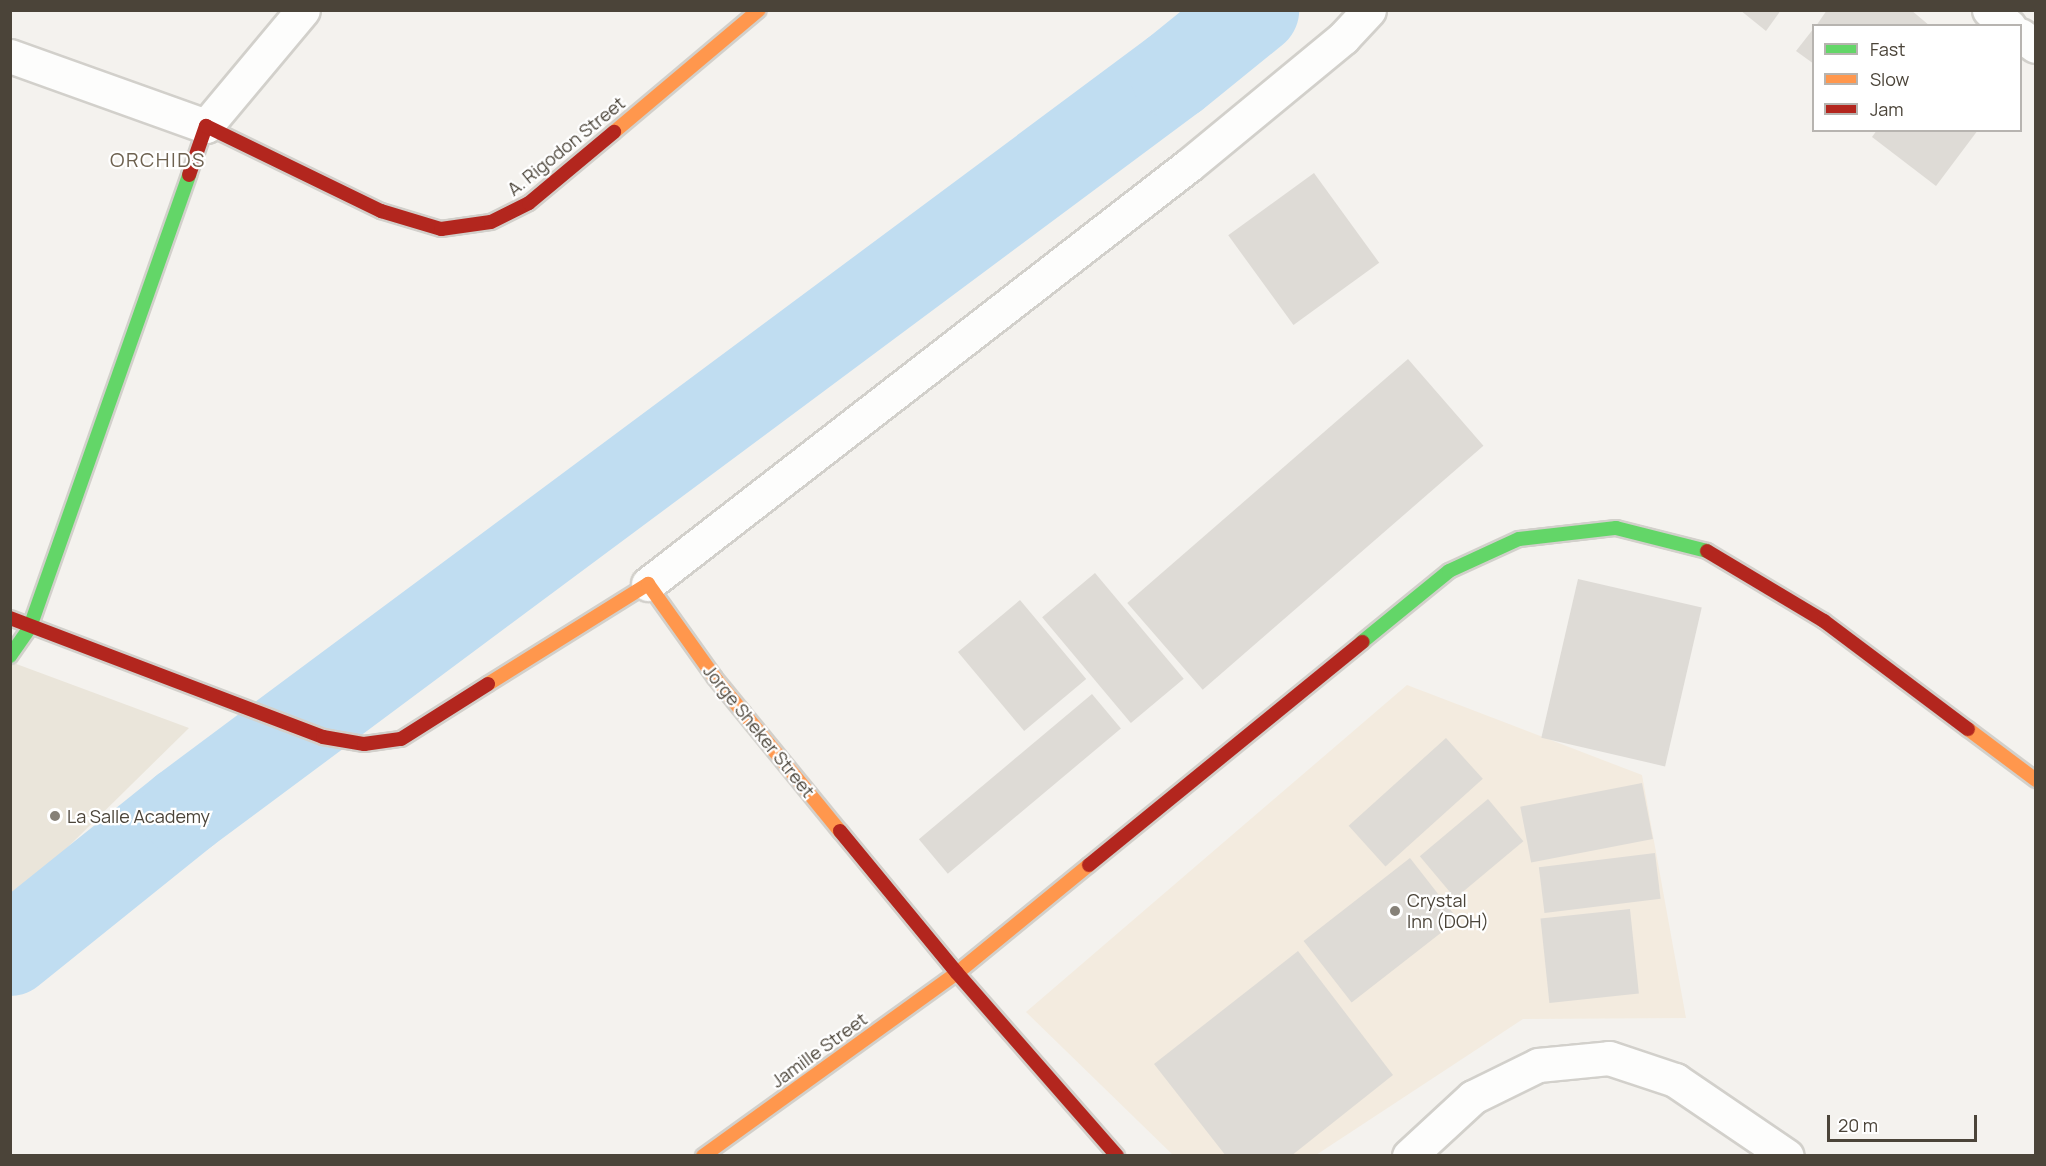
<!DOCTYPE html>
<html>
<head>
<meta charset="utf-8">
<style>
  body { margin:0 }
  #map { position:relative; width:2046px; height:1166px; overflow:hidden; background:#f4f2ee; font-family:Manrope,sans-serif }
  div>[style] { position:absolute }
  .commercial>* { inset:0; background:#f3ebdf }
  .education>* { inset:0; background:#eae5da }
  .river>* { height:90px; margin:-45px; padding:0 45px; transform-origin:45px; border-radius:45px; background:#c0ddf1 }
  .building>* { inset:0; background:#dedbd6; transform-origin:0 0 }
  .roads { filter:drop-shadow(2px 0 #d2d0cb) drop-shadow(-2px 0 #d2d0cb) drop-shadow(0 2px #d2d0cb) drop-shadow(0 -2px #d2d0cb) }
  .street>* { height:33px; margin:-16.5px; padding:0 16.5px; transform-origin:16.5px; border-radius:16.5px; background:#fdfdfc }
  .fast>* { height:14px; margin:-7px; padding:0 7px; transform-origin:7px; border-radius:7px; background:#63d668 }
  .slow>* { height:14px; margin:-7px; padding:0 7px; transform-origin:7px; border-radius:7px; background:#ff974d }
  .jam>* { height:14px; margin:-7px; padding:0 7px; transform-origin:7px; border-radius:7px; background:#b3261e }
  .dots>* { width:16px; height:16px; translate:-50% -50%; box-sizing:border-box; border:3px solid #fff; border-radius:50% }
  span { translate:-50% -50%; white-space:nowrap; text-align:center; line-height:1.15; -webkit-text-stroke:4.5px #fff; paint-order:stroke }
  .street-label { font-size:18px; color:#4b4439 }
  .poi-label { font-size:18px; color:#4b4439 }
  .left { translate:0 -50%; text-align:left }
  .neighbourhood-label { font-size:20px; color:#6e6250; letter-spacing:1.5px }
  .frame { position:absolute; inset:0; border:12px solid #4b4439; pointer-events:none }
  .legend { position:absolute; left:1812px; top:24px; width:210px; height:108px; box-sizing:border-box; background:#fff; border:2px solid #b7b4b0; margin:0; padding:8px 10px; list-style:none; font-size:18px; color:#4b4439 }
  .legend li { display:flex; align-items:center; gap:12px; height:30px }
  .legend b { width:30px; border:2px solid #b7b4b0 }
  .scale { position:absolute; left:1827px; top:1115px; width:150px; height:27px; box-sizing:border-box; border:3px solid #4b4439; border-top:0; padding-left:8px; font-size:18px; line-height:21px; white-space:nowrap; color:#4b4439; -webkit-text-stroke:4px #fff; paint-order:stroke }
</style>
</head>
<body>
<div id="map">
  <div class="commercial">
    <div style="clip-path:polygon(1407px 685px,1642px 775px,1686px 1018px,1523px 1019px,1316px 1155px,1174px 1156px,1026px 1012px)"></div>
  </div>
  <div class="education">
    <div style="clip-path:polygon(11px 662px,189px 728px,11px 903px)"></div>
  </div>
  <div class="river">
    <div style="left:10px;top:951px;width:223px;rotate:-38.8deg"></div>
    <div style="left:184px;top:811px;width:1235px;rotate:-36.64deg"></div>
    <div style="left:1175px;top:74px;width:102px;rotate:-39deg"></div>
  </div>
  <div class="building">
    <div style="clip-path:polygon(1740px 10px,1781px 10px,1766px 31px)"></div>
    <div style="clip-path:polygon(1827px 10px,1911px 10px,1930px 26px,1816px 26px)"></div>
    <div style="clip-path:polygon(1814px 28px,1814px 64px,1796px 51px)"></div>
    <div style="clip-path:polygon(1877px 130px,1978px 130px,1936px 186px,1872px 137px)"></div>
    <div style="left:1314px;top:173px;width:111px;height:106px;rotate:54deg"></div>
    <div style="left:1408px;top:359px;width:115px;height:372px;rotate:49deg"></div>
    <div style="left:1095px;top:573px;width:138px;height:69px;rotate:50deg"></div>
    <div style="left:1578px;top:579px;width:127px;height:163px;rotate:13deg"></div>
    <div style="left:1020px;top:600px;width:103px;height:81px;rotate:50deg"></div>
    <div style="left:1092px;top:694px;width:45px;height:226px;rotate:50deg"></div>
    <div style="left:1446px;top:738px;width:55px;height:131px;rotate:48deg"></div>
    <div style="left:1642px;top:783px;width:57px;height:124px;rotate:79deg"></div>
    <div style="left:1488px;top:799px;width:55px;height:89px;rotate:50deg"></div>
    <div style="left:1655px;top:853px;width:46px;height:117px;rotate:83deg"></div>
    <div style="left:1410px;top:858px;width:78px;height:135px;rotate:52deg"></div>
    <div style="left:1630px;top:909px;width:85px;height:90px;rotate:84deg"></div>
    <div style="clip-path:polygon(1298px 951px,1393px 1075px,1291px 1156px,1226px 1156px,1154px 1064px)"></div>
  </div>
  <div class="roads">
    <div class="street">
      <div style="left:1989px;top:10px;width:26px;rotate:39deg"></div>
      <div style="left:2020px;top:35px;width:19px;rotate:35deg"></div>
      <div style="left:10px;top:56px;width:208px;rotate:19.7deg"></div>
      <div style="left:206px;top:126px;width:151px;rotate:-50.1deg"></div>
      <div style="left:648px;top:584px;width:684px;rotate:-37.76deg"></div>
      <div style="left:1189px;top:165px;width:200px;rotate:-39.5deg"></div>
      <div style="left:1343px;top:38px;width:38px;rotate:-47deg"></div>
      <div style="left:1409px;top:1156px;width:87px;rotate:-42.7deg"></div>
      <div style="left:1473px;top:1097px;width:72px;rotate:-26.2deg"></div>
      <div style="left:1538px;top:1065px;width:71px;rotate:-5.6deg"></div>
      <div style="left:1609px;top:1058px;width:70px;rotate:18.4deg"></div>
      <div style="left:1675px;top:1080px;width:135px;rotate:34.2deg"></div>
    </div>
    <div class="fast">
      <div style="left:1362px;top:642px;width:112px;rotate:-39.2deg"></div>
      <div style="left:1449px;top:571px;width:77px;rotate:-24.6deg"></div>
      <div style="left:1519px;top:539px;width:98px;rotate:-6.5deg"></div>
      <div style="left:1616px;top:528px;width:94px;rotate:14.2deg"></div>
      <div style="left:10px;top:656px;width:35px;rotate:-55deg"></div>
      <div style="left:30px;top:627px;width:479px;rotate:-70.6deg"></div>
    </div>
    <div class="slow">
      <div style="left:614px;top:132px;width:189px;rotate:-40.1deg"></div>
      <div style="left:488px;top:684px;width:189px;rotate:-32deg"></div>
      <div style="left:648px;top:584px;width:115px;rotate:54.5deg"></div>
      <div style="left:715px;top:678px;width:198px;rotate:50.8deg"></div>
      <div style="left:1968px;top:729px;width:85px;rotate:36.9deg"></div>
      <div style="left:703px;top:1156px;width:313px;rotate:-35.8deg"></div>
      <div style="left:957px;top:973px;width:171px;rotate:-39.3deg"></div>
    </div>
    <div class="jam">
      <div style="left:189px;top:175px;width:52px;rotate:-70.9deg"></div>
      <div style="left:206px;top:126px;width:195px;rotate:25.9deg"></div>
      <div style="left:381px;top:211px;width:63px;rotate:16.7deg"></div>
      <div style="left:441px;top:229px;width:50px;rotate:-8deg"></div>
      <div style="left:491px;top:222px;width:42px;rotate:-26.6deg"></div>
      <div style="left:529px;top:203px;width:111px;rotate:-39.9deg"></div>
      <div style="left:1707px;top:551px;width:136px;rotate:30.9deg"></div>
      <div style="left:1824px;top:621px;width:180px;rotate:36.9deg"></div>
      <div style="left:10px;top:618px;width:335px;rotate:20.8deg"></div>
      <div style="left:323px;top:737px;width:42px;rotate:9.7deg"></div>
      <div style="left:364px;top:744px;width:37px;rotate:-8deg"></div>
      <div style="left:401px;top:739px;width:103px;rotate:-32.3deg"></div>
      <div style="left:840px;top:831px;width:184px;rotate:50.5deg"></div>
      <div style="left:957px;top:973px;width:243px;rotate:48.8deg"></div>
      <div style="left:1089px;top:865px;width:353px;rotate:-39.2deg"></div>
    </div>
  </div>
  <div class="dots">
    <div style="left:55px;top:816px;background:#868178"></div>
    <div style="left:1395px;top:911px;background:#868178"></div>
  </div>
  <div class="street-label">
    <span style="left:566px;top:146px;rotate:-39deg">A. Rigodon Street</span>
    <span style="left:759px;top:731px;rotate:51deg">Jorge Sheker Street</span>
    <span style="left:819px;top:1050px;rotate:-36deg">Jamille Street</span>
  </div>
  <div class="poi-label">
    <span class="left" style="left:67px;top:816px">La Salle Academy</span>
    <span class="left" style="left:1407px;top:911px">Crystal<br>Inn (DOH)</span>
  </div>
  <div class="neighbourhood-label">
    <span style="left:158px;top:159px">ORCHIDS</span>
  </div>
  <div class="frame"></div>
  <ul class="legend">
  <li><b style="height:8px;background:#63d668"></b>Fast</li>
  <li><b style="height:8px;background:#ff974d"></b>Slow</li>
  <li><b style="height:8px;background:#b3261e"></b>Jam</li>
  </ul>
  <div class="scale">20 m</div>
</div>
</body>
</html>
